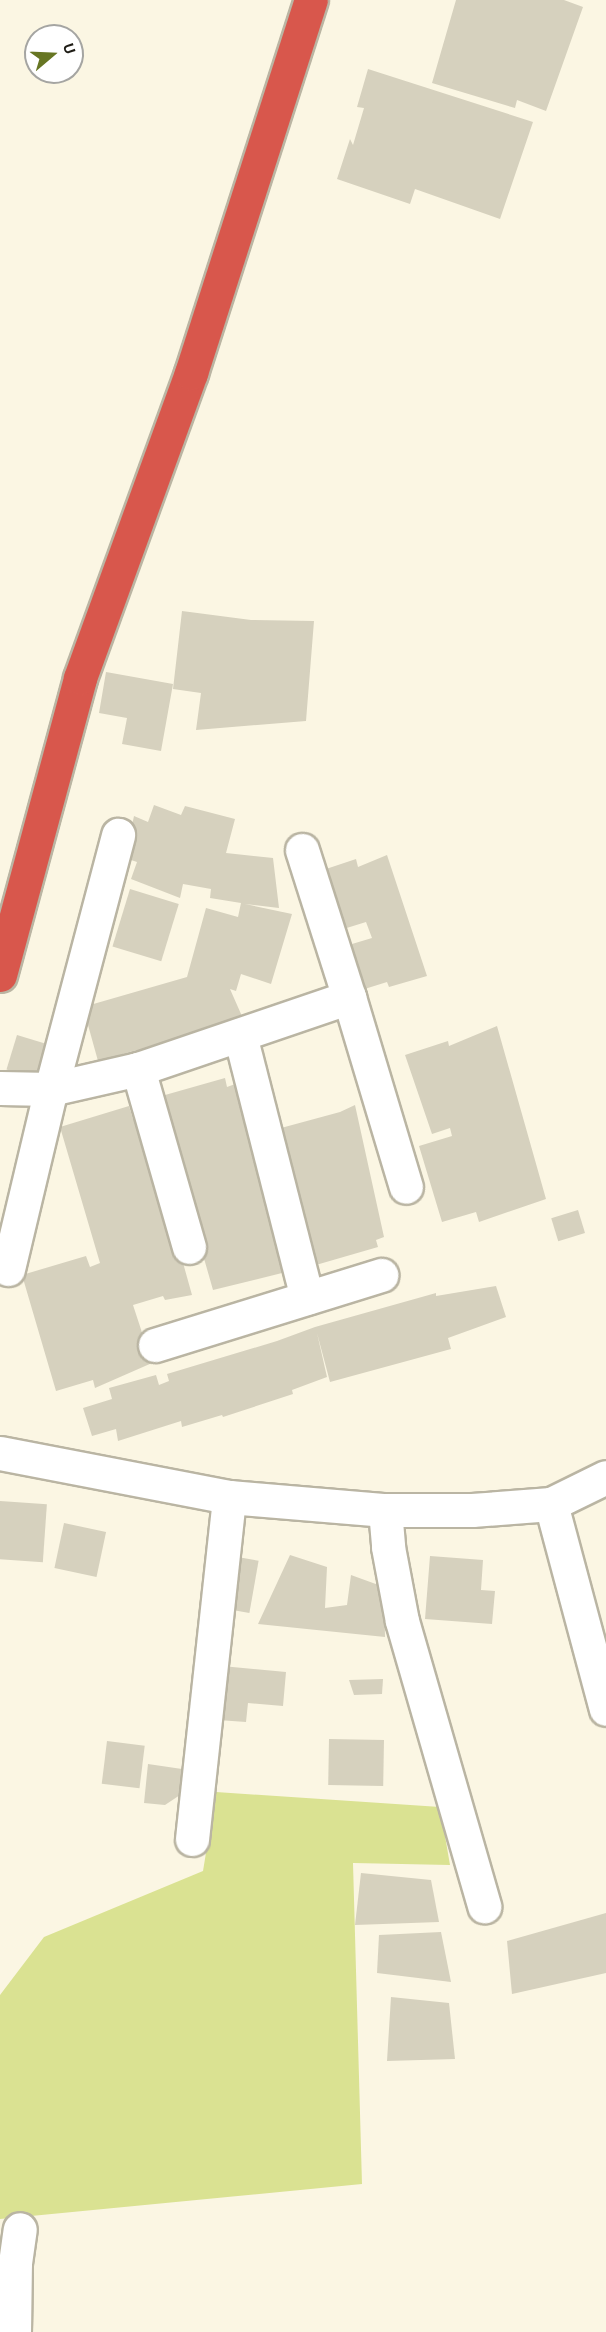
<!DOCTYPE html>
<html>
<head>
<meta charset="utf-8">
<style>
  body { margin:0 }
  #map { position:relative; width:606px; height:2332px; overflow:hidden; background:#fbf6e3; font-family:"Alegreya Sans",sans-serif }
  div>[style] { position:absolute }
  .green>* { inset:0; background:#dae292 }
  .building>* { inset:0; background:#d6d1be; transform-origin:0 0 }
  .roads { filter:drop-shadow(2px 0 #bab5a3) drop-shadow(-2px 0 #bab5a3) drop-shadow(0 2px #bab5a3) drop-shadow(0 -2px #bab5a3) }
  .street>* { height:33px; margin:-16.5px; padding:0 16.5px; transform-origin:16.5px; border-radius:16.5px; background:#fff }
  .highway>* { height:33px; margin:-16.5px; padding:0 16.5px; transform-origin:16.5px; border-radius:16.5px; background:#d8574c }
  span { translate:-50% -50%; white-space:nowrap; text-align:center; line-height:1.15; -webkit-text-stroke:4.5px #fff; paint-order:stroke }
  .north { position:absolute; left:24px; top:24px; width:60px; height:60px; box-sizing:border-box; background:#fff; border:2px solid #a5a5a2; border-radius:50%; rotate:71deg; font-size:16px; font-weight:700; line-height:24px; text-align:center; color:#1f1d16 }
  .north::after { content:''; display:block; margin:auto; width:21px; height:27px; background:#677623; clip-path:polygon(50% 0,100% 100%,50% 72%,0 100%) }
</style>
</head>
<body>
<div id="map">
  <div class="green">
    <div style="clip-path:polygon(216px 1792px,440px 1807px,450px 1865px,353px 1863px,362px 2184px,0 2219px,0 1995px,44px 1937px,203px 1871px)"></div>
  </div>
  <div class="building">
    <div style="clip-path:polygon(456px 0,564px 0,583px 7px,546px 111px,517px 100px,515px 108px,432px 83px)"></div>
    <div style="clip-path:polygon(368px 69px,533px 122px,500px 219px,415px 189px,410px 204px,337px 179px,350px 139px,353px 145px,364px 108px,357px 107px)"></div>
    <div style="clip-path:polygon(182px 611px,251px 620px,314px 621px,306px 721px,196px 730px,201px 693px,173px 689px)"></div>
    <div style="clip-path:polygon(106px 672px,173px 684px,161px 751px,122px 744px,127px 718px,99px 713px)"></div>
    <div style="clip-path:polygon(154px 805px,181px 815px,185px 806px,235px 819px,226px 853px,273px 858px,279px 908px,245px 904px,292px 914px,271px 984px,241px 974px,236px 991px,230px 989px,245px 1023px,141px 1064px,137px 1050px,98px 1061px,83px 1007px,187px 977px,206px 908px,238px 917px,241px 903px,210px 898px,211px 889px,183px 884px,180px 898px,131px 879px,137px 862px,125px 858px,134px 816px,148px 822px)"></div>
    <div style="clip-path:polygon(387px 855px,427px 976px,389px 987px,387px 982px,355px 992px,342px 947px,372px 938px,366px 922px,337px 931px,317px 872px,356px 859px,358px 867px)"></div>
    <div style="left:130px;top:889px;width:51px;height:60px;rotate:17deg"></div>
    <div style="clip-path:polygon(497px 1026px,546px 1199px,479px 1222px,476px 1212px,442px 1222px,419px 1146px,452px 1136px,450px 1128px,432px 1134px,405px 1055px,448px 1041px,449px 1046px)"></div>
    <div style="left:17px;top:1035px;width:37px;height:36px;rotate:17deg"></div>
    <div style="clip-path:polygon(225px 1078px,227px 1087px,238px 1083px,290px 1271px,213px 1290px,158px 1097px)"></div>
    <div style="clip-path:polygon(355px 1105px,384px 1237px,376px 1240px,378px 1247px,309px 1267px,270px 1131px,340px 1112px)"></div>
    <div style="clip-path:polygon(129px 1106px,133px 1119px,142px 1116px,192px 1295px,165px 1300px,163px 1296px,133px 1305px,152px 1363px,95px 1388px,93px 1380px,56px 1391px,22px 1275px,86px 1256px,90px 1267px,100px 1263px,60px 1127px)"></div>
    <div style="left:578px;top:1210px;width:24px;height:28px;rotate:73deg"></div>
    <div style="clip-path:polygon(496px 1286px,506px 1317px,448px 1338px,451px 1349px,330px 1382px,317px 1333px,327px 1377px,292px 1390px,293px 1394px,223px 1417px,222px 1415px,182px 1427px,181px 1421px,118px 1441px,116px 1429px,92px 1436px,83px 1408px,112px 1399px,109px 1388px,156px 1375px,159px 1385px,169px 1381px,167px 1374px,277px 1341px,315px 1327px,436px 1293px,436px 1296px)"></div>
    <div style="left:0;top:1501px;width:47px;height:58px;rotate:4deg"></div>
    <div style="left:64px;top:1523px;width:43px;height:46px;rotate:12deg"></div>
    <div style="clip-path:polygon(290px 1555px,327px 1567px,325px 1608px,347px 1605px,351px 1575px,384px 1587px,385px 1637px,258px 1624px)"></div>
    <div style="left:232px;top:1556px;width:27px;height:53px;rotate:10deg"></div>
    <div style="clip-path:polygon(430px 1556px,483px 1560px,481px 1590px,495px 1591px,492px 1624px,425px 1619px)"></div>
    <div style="clip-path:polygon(222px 1666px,286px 1672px,283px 1706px,248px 1703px,246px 1722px,218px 1720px)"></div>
    <div style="clip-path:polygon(383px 1679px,382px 1694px,354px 1695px,349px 1680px)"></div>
    <div style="left:329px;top:1739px;width:55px;height:46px;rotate:1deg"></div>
    <div style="left:107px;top:1741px;width:38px;height:43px;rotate:7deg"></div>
    <div style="clip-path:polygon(148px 1764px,182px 1769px,180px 1795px,165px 1805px,144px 1803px)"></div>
    <div style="clip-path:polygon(361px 1873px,431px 1880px,439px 1922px,355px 1925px)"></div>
    <div style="clip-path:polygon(606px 1913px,606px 1973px,512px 1994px,507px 1941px)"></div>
    <div style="clip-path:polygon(441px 1932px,451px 1982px,377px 1973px,379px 1935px)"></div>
    <div style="clip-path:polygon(391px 1997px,449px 2003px,455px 2059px,387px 2061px)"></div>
  </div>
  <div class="roads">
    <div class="street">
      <div style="left:302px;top:850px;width:154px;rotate:72.3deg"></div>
      <div style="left:240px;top:1035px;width:271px;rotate:75.7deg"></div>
      <div style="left:138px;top:1069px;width:185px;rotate:74deg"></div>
      <div style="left:0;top:1088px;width:51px;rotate:1.1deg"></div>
      <div style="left:51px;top:1089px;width:89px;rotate:-12.9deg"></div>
      <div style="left:138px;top:1069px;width:223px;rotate:-18.8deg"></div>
      <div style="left:349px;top:997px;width:198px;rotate:73.3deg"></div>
      <div style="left:8px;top:1269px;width:185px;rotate:-76.6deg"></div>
      <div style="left:51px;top:1089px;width:263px;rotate:-75.2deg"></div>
      <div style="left:155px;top:1345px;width:237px;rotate:-17.2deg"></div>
      <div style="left:0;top:1453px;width:233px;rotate:10.9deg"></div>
      <div style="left:229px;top:1497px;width:157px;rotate:4.8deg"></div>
      <div style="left:385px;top:1510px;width:87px"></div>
      <div style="left:472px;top:1510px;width:79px;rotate:-4.3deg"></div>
      <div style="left:551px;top:1504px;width:61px;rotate:-26.1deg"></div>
      <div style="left:551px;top:1504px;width:212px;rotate:75deg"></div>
      <div style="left:385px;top:1510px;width:37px;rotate:85deg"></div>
      <div style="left:388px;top:1547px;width:75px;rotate:79.3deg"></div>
      <div style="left:402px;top:1621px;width:297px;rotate:73.9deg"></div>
      <div style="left:192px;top:1839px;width:344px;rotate:-83.8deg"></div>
      <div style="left:14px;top:2332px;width:69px;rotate:-89.2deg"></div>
      <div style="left:15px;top:2263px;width:34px;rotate:-82deg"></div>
    </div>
    <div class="highway">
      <div style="left:0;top:975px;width:308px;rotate:-74.9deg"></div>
      <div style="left:80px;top:678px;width:325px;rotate:-70deg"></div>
      <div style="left:191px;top:373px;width:392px;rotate:-72.2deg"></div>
    </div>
  </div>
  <div class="north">U</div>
</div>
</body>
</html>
